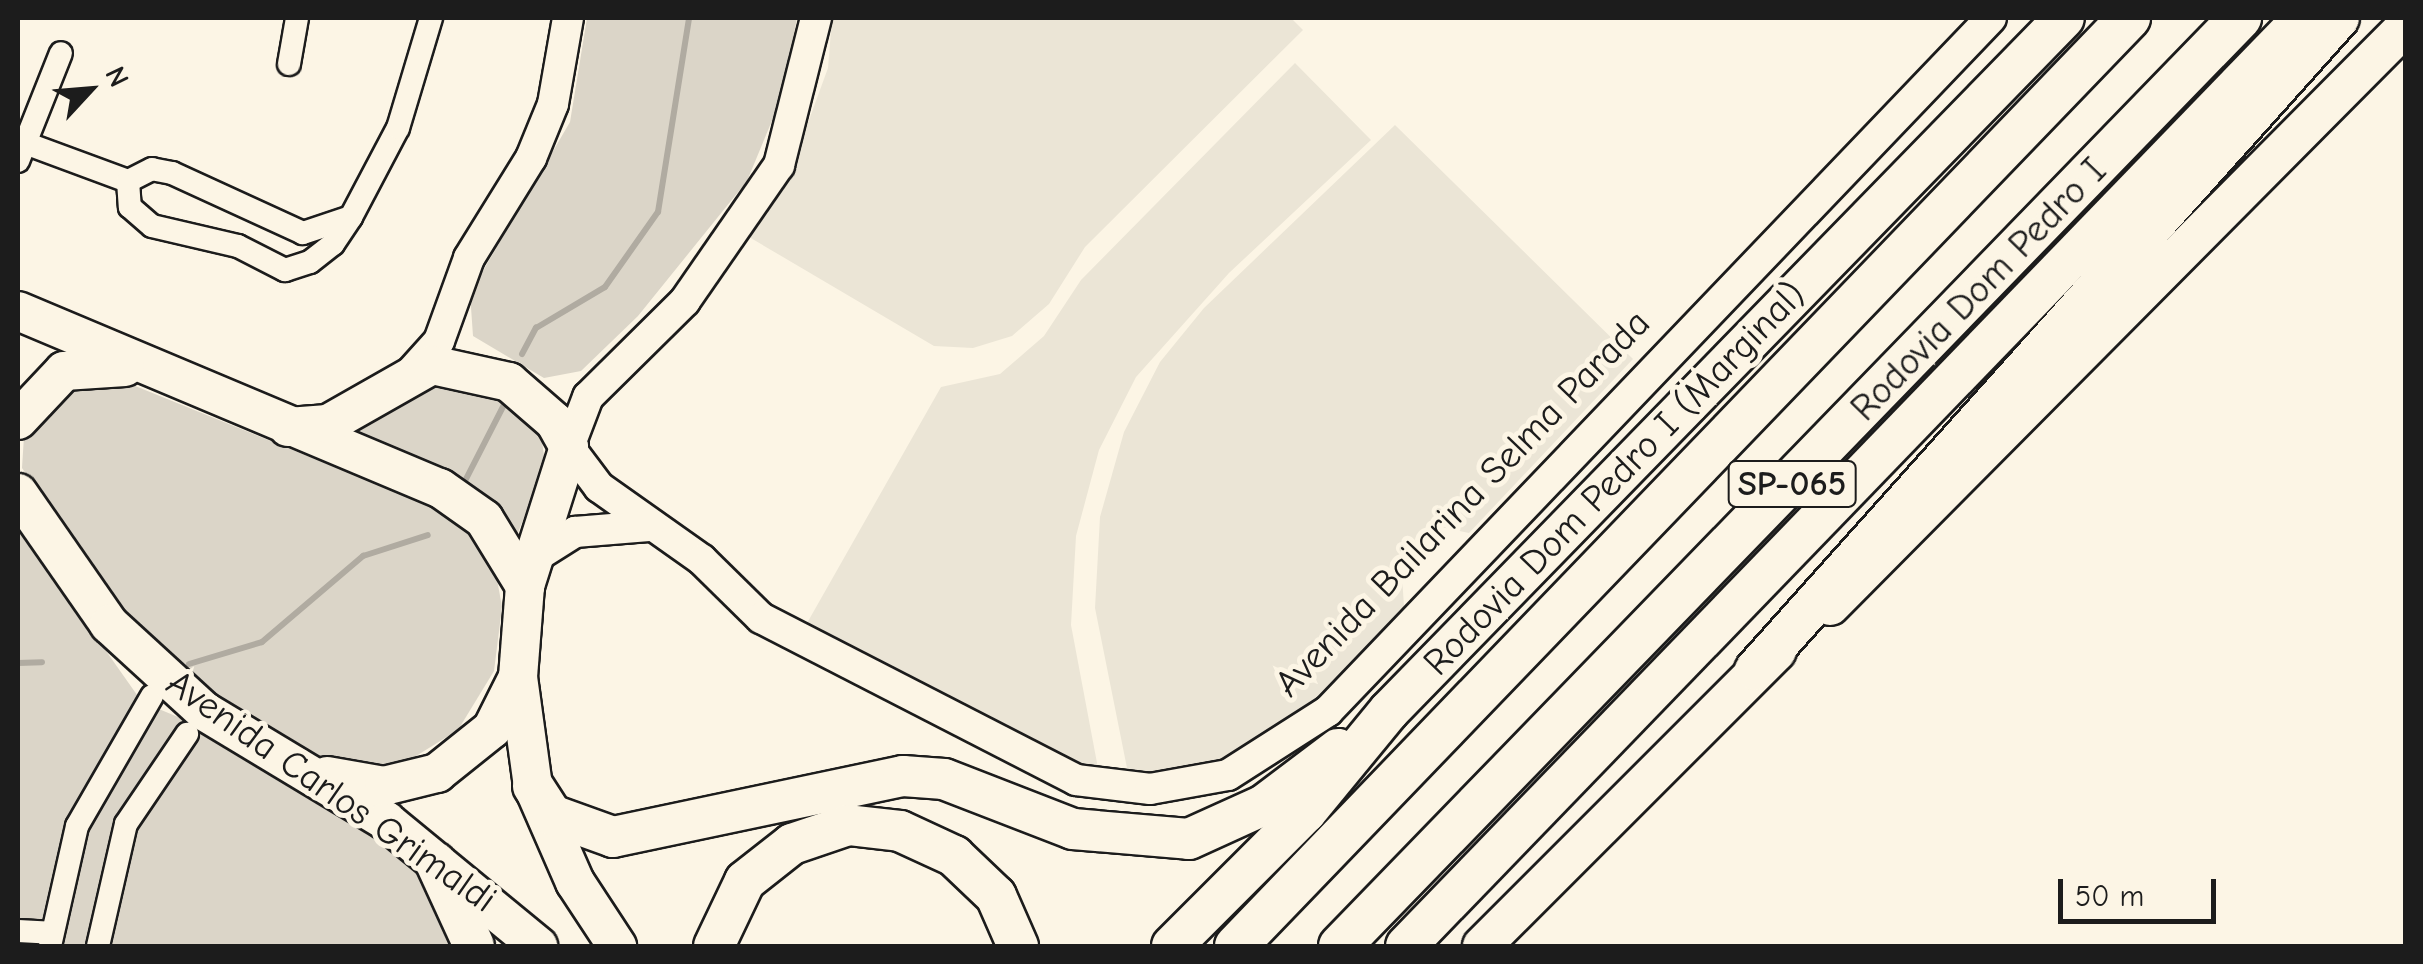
<!DOCTYPE html>
<html>
<head>
<meta charset="utf-8">
<style>
  body { margin:0 }
  #map { position:relative; width:2423px; height:964px; overflow:hidden; background:#fcf5e5; font-family:"Comic Neue",sans-serif }
  div>[style] { position:absolute }
  .built>* { inset:0; background:#ebe5d6 }
  .green>* { inset:0; background:#dbd5c8 }
  .stream>* { height:6px; margin:-3px; padding:0 3px; transform-origin:3px; border-radius:3px; background:#b0aba1 }
  .roads { filter:drop-shadow(2px 0 #1c1c1c) drop-shadow(-2px 0 #1c1c1c) drop-shadow(0 2px #1c1c1c) drop-shadow(0 -2px #1c1c1c) }
  .minor>* { height:22px; margin:-11px; padding:0 11px; transform-origin:11px; border-radius:11px; background:#fcf5e5 }
  .tertiary>* { height:30px; margin:-15px; padding:0 15px; transform-origin:15px; border-radius:15px; background:#fcf5e5 }
  .primary>* { height:38px; margin:-19px; padding:0 19px; transform-origin:19px; border-radius:19px; background:#fcf5e5 }
  .trunk>* { height:40px; margin:-20px; padding:0 20px; transform-origin:20px; border-radius:20px; background:#fcf5e5 }
  .motorway>* { height:42px; margin:-21px; padding:0 21px; transform-origin:21px; border-radius:21px; background:#fcf5e5 }
  span { translate:-50% -50%; white-space:nowrap; text-align:center; line-height:1.15; -webkit-text-stroke:10px #fcf5e5; paint-order:stroke }
  .shield-label span { padding:2px 8px; background:#fcf5e5; border:2px solid; border-radius:8px; -webkit-text-stroke-width:0 }
  .shield-label { font-size:35px; color:#1c1c1c; font-weight:700 }
  .street-label { font-size:38px; color:#1c1c1c }
  .frame { position:absolute; inset:0; border:20px solid #1c1c1c; pointer-events:none }
  .north { position:absolute; left:40px; top:40px; width:100px; height:100px; -webkit-text-stroke:8px #fcf5e5; paint-order:stroke; rotate:64deg; font-size:28px; font-weight:700; line-height:40px; text-align:center; color:#1c1c1c }
  .north::after { content:''; display:block; margin:auto; width:35px; height:45px; background:#1c1c1c; clip-path:polygon(50% 0,100% 100%,50% 72%,0 100%) }
  .scale { position:absolute; left:2058px; top:879px; width:158px; height:45px; box-sizing:border-box; border:5px solid #1c1c1c; border-top:0; padding-left:12px; font-size:30px; line-height:35px; white-space:nowrap; color:#1c1c1c; -webkit-text-stroke:8px #fcf5e5; paint-order:stroke }
</style>
</head>
<body>
<div id="map">
  <div class="built">
    <div style="clip-path:polygon(832px 18px,1291px 18px,1303px 30px,1085px 247px,1049px 304px,1012px 336px,973px 348px,934px 346px,749px 237px,790px 172px,828px 68px)"></div>
    <div style="clip-path:polygon(1295px 63px,1371px 140px,1229px 273px,1136px 377px,1099px 450px,1076px 536px,1071px 625px,1104px 800px,798px 639px,941px 387px,1000px 374px,1044px 336px,1081px 280px)"></div>
    <div style="clip-path:polygon(1395px 125px,1633px 359px,1469px 533px,1436px 526px,1401px 562px,1404px 606px,1268px 751px,1130px 783px,1095px 608px,1100px 517px,1124px 432px,1160px 362px,1204px 308px)"></div>
  </div>
  <div class="green">
    <div style="clip-path:polygon(587px 18px,797px 18px,781px 99px,747px 181px,638px 316px,581px 371px,544px 378px,473px 336px,470px 293px,570px 122px)"></div>
    <div style="clip-path:polygon(113px 377px,465px 520px,495px 568px,502px 607px,494px 671px,458px 730px,395px 769px,320px 763px,227px 711px,133px 632px,22px 468px,24px 436px,58px 389px)"></div>
    <div style="clip-path:polygon(426px 382px,494px 388px,541px 434px,545px 463px,514px 543px,343px 426px)"></div>
    <div style="clip-path:polygon(18px 526px,142px 702px,291px 764px,456px 893px,465px 946px,18px 946px)"></div>
  </div>
  <div class="stream">
    <div style="left:522px;top:354px;width:30px;rotate:-62deg"></div>
    <div style="left:536px;top:328px;width:80px;rotate:-30.7deg"></div>
    <div style="left:605px;top:287px;width:92px;rotate:-54.8deg"></div>
    <div style="left:658px;top:212px;width:196px;rotate:-80.9deg"></div>
    <div style="left:465px;top:481px;width:88px;rotate:-62.9deg"></div>
    <div style="left:18px;top:663px;width:24px;rotate:-2deg"></div>
    <div style="left:189px;top:664px;width:76px;rotate:-16.8deg"></div>
    <div style="left:262px;top:642px;width:133px;rotate:-40.4deg"></div>
    <div style="left:363px;top:556px;width:68px;rotate:-17.9deg"></div>
  </div>
  <div class="roads">
    <div class="minor">
      <div style="left:289px;top:64px;width:47px;rotate:-80.1deg"></div>
      <div style="left:25px;top:143px;width:110px;rotate:20.3deg"></div>
      <div style="left:18px;top:161px;width:116px;rotate:-68.3deg"></div>
      <div style="left:351px;top:217px;width:51px;rotate:161.6deg"></div>
      <div style="left:303px;top:233px;width:144px;rotate:-155.4deg"></div>
      <div style="left:172px;top:173px;width:20px;rotate:-169deg"></div>
      <div style="left:152px;top:169px;width:27px;rotate:153deg"></div>
      <div style="left:128px;top:181px;width:26px;rotate:86deg"></div>
      <div style="left:130px;top:207px;width:29px;rotate:41deg"></div>
      <div style="left:152px;top:226px;width:88px;rotate:13.1deg"></div>
      <div style="left:238px;top:246px;width:53px;rotate:27.1deg"></div>
      <div style="left:285px;top:270px;width:26px;rotate:-18deg"></div>
      <div style="left:310px;top:262px;width:29px;rotate:-38deg"></div>
      <div style="left:333px;top:244px;width:32px;rotate:-56deg"></div>
      <div style="left:351px;top:217px;width:101px;rotate:-62.2deg"></div>
      <div style="left:398px;top:128px;width:115px;rotate:-73.3deg"></div>
      <div style="left:18px;top:931px;width:33px;rotate:3deg"></div>
      <div style="left:50px;top:946px;width:123px;rotate:-77.3deg"></div>
      <div style="left:77px;top:826px;width:150px;rotate:-60deg"></div>
      <div style="left:98px;top:946px;width:125px;rotate:-77.1deg"></div>
      <div style="left:126px;top:824px;width:109px;rotate:-55.9deg"></div>
    </div>
    <div class="tertiary">
      <div style="left:816px;top:18px;width:152px;rotate:104.1deg"></div>
      <div style="left:779px;top:165px;width:165px;rotate:124.7deg"></div>
      <div style="left:685px;top:301px;width:136px;rotate:135.3deg"></div>
      <div style="left:588px;top:397px;width:53px;rotate:110.8deg"></div>
      <div style="left:569px;top:447px;width:50px;rotate:53.1deg"></div>
      <div style="left:599px;top:487px;width:126px;rotate:35.3deg"></div>
      <div style="left:702px;top:560px;width:83px;rotate:44.5deg"></div>
      <div style="left:761px;top:618px;width:354px;rotate:27.2deg"></div>
      <div style="left:1076px;top:780px;width:75px;rotate:6.9deg"></div>
      <div style="left:1150px;top:789px;width:79px;rotate:-10.2deg"></div>
      <div style="left:1228px;top:775px;width:119px;rotate:-32.6deg"></div>
      <div style="left:1328px;top:711px;width:959px;rotate:-46.27deg"></div>
      <div style="left:412px;top:371px;width:40px;rotate:-48deg"></div>
      <div style="left:439px;top:341px;width:88px;rotate:-70.1deg"></div>
      <div style="left:469px;top:258px;width:118px;rotate:-58.2deg"></div>
      <div style="left:531px;top:158px;width:58px;rotate:-67.8deg"></div>
      <div style="left:553px;top:104px;width:87px;rotate:-80.1deg"></div>
      <div style="left:532px;top:559px;width:51px;rotate:-32.1deg"></div>
      <div style="left:575px;top:532px;width:74px;rotate:-4.6deg"></div>
    </div>
    <div class="primary">
      <div style="left:18px;top:311px;width:458px;rotate:22.8deg"></div>
      <div style="left:440px;top:488px;width:54px;rotate:35.2deg"></div>
      <div style="left:484px;top:519px;width:79px;rotate:58.5deg"></div>
      <div style="left:525px;top:586px;width:91px;rotate:94.4deg"></div>
      <div style="left:518px;top:677px;width:110px;rotate:82.2deg"></div>
      <div style="left:533px;top:786px;width:105px;rotate:66.4deg"></div>
      <div style="left:575px;top:882px;width:77px;rotate:56.7deg"></div>
      <div style="left:18px;top:420px;width:67px;rotate:-46.8deg"></div>
      <div style="left:64px;top:371px;width:61px;rotate:-3.8deg"></div>
      <div style="left:288px;top:427px;width:40px;rotate:-4.3deg"></div>
      <div style="left:328px;top:424px;width:120px;rotate:-29.6deg"></div>
      <div style="left:432px;top:365px;width:79px;rotate:12.4deg"></div>
      <div style="left:509px;top:382px;width:61px;rotate:41deg"></div>
      <div style="left:555px;top:422px;width:29px;rotate:61deg"></div>
      <div style="left:569px;top:447px;width:146px;rotate:107.6deg"></div>
      <div style="left:18px;top:493px;width:160px;rotate:55.2deg"></div>
      <div style="left:109px;top:624px;width:129px;rotate:42.5deg"></div>
      <div style="left:204px;top:711px;width:213px;rotate:31.1deg"></div>
      <div style="left:386px;top:821px;width:197px;rotate:39.4deg"></div>
      <div style="left:1830px;top:606px;width:817px;rotate:-45.2deg"></div>
      <div style="left:327px;top:776px;width:58px;rotate:10deg"></div>
      <div style="left:384px;top:786px;width:55px;rotate:-13.8deg"></div>
      <div style="left:437px;top:773px;width:70px;rotate:-38.7deg"></div>
      <div style="left:492px;top:729px;width:56px;rotate:-63.4deg"></div>
      <div style="left:1482px;top:946px;width:417px;rotate:-45deg"></div>
    </div>
    <div class="trunk">
      <div style="left:1755px;top:670px;width:875px;rotate:-48.15deg"></div>
      <div style="left:533px;top:786px;width:35px;rotate:57deg"></div>
      <div style="left:552px;top:815px;width:65px;rotate:19.8deg"></div>
      <div style="left:613px;top:837px;width:296px;rotate:-11.9deg"></div>
      <div style="left:903px;top:776px;width:41px;rotate:4.2deg"></div>
      <div style="left:944px;top:779px;width:138px;rotate:21.2deg"></div>
      <div style="left:1073px;top:829px;width:116px;rotate:4.9deg"></div>
      <div style="left:1189px;top:839px;width:82px;rotate:-24.4deg"></div>
      <div style="left:1264px;top:805px;width:93px;rotate:-37.1deg"></div>
      <div style="left:436px;top:863px;width:91px;rotate:65.4deg"></div>
      <div style="left:714px;top:946px;width:72px;rotate:-64.5deg"></div>
      <div style="left:745px;top:881px;width:60px;rotate:-38.2deg"></div>
      <div style="left:792px;top:844px;width:59px;rotate:-18.7deg"></div>
      <div style="left:848px;top:825px;width:52px;rotate:6.6deg"></div>
      <div style="left:900px;top:831px;width:60px;rotate:24.8deg"></div>
      <div style="left:954px;top:856px;width:58px;rotate:43.6deg"></div>
      <div style="left:996px;top:896px;width:55px;rotate:66.3deg"></div>
      <div style="left:1172px;top:946px;width:190px;rotate:-45deg"></div>
      <div style="left:1306px;top:812px;width:131px;rotate:-50.6deg"></div>
      <div style="left:1389px;top:711px;width:967px;rotate:-45.75deg"></div>
      <div style="left:1406px;top:946px;width:1291px;rotate:-45.97deg"></div>
    </div>
    <div class="motorway">
      <div style="left:1236px;top:946px;width:1288px;rotate:-46.1deg"></div>
      <div style="left:1340px;top:946px;width:1293px;rotate:-45.88deg"></div>
    </div>
  </div>
  <div class="shield-label">
    <span style="left:1792px;top:484px">SP-065</span>
  </div>
  <div class="street-label">
    <span style="left:1979px;top:290px;rotate:-46deg">Rodovia Dom Pedro I</span>
    <span style="left:1615px;top:479px;rotate:-46deg">Rodovia Dom Pedro I (Marginal)</span>
    <span style="left:1463px;top:504px;rotate:-46deg">Avenida Bailarina Selma Parada</span>
    <span style="left:331px;top:792px;rotate:35deg">Avenida Carlos Grimaldi</span>
  </div>
  <div class="frame"></div>
  <div class="north">N</div>
  <div class="scale">50 m</div>
</div>
</body>
</html>
